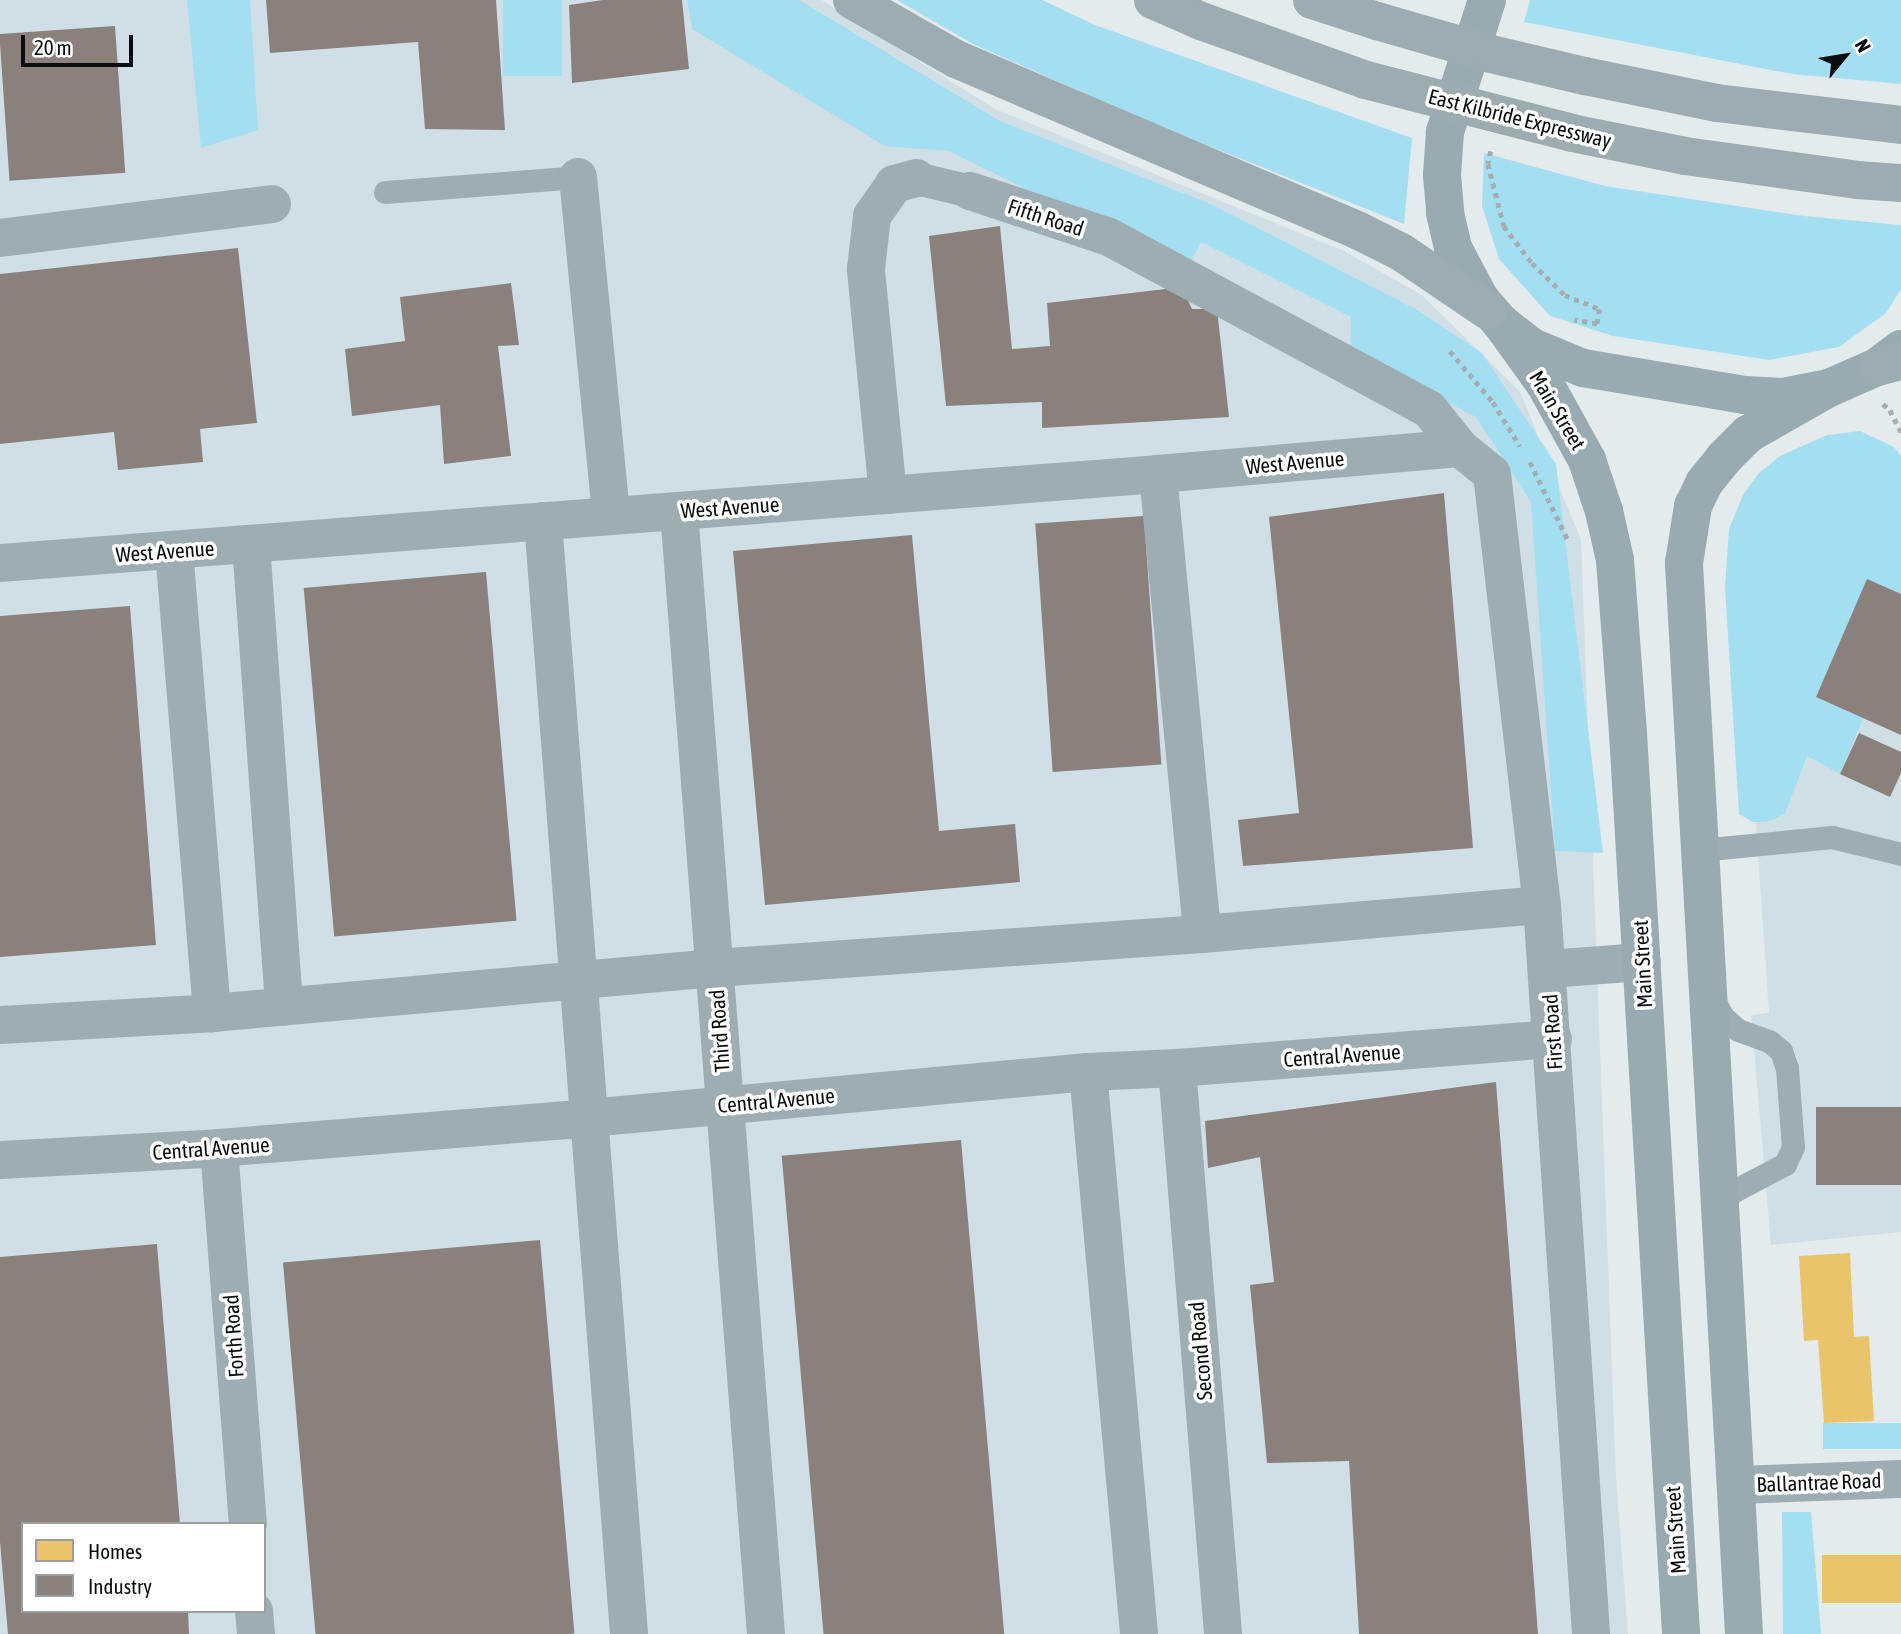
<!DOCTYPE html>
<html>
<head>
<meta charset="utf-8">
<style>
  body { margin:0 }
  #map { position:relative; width:1901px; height:1634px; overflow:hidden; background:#e3ebed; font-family:"Asap Condensed",sans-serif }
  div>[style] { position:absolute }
  .built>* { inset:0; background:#d0dfe5 }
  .green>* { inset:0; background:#a4dff1; transform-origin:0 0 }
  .homes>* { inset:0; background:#e9c46a; transform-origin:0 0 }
  .industry>* { inset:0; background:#8a817c; transform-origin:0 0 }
  .path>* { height:4.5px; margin-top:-2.25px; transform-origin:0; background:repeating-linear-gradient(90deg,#a3aeb2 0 5px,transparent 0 10px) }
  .service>* { height:23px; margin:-11.5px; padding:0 11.5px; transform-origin:11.5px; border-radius:11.5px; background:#9eadb2 }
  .pedestrian>* { height:33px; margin:-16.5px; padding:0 16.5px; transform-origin:16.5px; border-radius:16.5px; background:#9eadb2 }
  .minor>* { height:38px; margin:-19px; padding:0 19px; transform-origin:19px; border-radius:19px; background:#9eadb2 }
  .secondary>* { height:38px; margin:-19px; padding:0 19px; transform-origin:19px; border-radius:19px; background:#9aaab1 }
  .trunk>* { height:38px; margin:-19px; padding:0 19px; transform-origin:19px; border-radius:19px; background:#9dacb0 }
  .trunk-bridge>* { height:38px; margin:-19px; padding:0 19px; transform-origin:19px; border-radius:19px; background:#9dacb0 }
  span { translate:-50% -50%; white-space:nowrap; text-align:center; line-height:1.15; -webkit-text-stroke:7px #fff; paint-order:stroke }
  .street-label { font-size:21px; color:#080c0e }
  .legend { position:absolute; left:21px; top:1522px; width:245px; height:91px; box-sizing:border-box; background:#fff; border:2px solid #9c9e9f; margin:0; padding:9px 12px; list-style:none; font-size:21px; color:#080c0e }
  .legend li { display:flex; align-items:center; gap:14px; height:35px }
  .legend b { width:35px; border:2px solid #9c9e9f }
  .north { position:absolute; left:1810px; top:21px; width:70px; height:70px; -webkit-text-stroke:5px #fff; paint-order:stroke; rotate:60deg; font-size:19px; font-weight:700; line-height:28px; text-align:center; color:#080c0e }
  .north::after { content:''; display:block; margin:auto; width:24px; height:32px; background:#080c0e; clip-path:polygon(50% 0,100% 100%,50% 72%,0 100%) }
  .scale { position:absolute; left:21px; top:35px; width:112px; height:32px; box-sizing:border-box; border:4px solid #080c0e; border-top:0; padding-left:9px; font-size:21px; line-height:24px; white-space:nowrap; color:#080c0e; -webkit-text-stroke:5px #fff; paint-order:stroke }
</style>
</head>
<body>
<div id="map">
  <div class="built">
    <div style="clip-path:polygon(evenodd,0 0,822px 0,995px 109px,1344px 251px,1422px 295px,1520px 392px,1581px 540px,1616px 1478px,1628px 1634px,0 1634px,0 0,23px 1524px,264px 1524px,264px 1611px,23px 1611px,23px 1524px)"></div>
    <div style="clip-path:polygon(1793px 475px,1901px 534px,1901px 1232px,1771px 1245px,1751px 1015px,1769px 1013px,1752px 767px,1736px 611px)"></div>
  </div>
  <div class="green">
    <div style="clip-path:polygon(187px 0,250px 0,258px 130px,201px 148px)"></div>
    <div style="left:503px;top:0;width:59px;height:76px"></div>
    <div style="clip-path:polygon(687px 0,799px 0,1000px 121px,1213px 205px,1419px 311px,1482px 353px,1556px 464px,1603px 853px,1555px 851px,1531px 502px,1476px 417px,1350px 352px,1351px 317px,1201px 242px,1187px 269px,949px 151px,885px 146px,692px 29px)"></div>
    <div style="clip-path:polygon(897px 0,1042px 0,1095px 25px,1412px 138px,1404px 224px,1154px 124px,973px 44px)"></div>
    <div style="clip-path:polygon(1530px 0,1901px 0,1901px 84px,1792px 74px,1524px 22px)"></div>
    <div style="clip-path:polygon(1484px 153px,1605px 186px,1804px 216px,1901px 225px,1901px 289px,1886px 313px,1839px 347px,1769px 360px,1613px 336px,1550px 316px,1499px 259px,1482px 206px)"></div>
    <div style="clip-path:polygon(1860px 431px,1894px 447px,1901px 456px,1901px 594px,1867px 580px,1816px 697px,1863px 718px,1840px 774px,1807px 756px,1785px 814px,1767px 822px,1753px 822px,1739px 814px,1725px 587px,1729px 529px,1743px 495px,1758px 474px,1780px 456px,1827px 435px)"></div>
    <div style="left:1901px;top:1423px;width:26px;height:78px;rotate:90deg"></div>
    <div style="clip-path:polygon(1782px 1512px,1811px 1512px,1821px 1634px,1783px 1634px)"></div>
  </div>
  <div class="homes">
    <div style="clip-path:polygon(1850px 1253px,1854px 1337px,1869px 1336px,1874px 1421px,1824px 1423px,1818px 1340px,1804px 1341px,1799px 1256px)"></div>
    <div style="left:1901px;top:1555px;width:48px;height:79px;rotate:90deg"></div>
  </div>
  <div class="industry">
    <div style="clip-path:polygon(266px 0,496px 0,505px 130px,425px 129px,418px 42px,270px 53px)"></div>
    <div style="clip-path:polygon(603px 0,682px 0,689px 69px,572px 83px,569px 5px)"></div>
    <div style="left:115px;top:26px;width:147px;height:116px;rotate:86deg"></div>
    <div style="clip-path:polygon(1000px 226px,1012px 349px,1050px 346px,1047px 303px,1182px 287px,1192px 309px,1217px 309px,1229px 417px,1042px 428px,1042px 402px,946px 406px,929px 236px)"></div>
    <div style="clip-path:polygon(238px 248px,257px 423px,200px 429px,203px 462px,118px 470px,114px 432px,0 444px,0 274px)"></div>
    <div style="clip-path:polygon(511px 283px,519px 345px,498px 346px,511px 456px,444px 464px,440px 405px,352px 416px,345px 349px,405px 341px,400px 297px)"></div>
    <div style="clip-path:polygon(1444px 493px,1473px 848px,1243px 866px,1238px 820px,1299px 813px,1269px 517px)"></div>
    <div style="left:1144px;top:516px;width:249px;height:109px;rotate:86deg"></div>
    <div style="clip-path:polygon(912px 535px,939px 831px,1015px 824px,1020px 882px,765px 905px,733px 551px)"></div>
    <div style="left:486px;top:572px;width:350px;height:183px;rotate:85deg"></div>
    <div style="clip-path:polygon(1867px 579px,1901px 594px,1901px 735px,1816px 697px)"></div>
    <div style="clip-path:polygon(130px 606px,156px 945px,0 957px,0 616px)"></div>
    <div style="clip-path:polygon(1859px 733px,1901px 752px,1901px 773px,1890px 797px,1840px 774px)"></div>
    <div style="clip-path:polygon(1496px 1082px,1538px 1634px,1359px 1634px,1349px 1461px,1267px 1463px,1250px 1285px,1274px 1282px,1260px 1157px,1208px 1168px,1205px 1121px)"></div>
    <div style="left:1901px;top:1107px;width:78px;height:85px;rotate:90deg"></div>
    <div style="left:961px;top:1140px;width:496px;height:180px;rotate:85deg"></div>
    <div style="left:540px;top:1240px;width:395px;height:258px;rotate:85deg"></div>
    <div style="clip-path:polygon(157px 1244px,180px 1524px,23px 1524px,23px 1611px,188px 1611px,189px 1634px,8px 1634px,0 1542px,0 1257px)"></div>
  </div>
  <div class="path">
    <div style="left:1491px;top:151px;width:13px;rotate:103deg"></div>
    <div style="left:1488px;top:164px;width:64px;rotate:75.5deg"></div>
    <div style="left:1504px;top:226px;width:46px;rotate:52.9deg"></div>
    <div style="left:1532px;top:263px;width:46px;rotate:44.1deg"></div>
    <div style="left:1565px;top:295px;width:38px;rotate:22deg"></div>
    <div style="left:1600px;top:309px;width:15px;rotate:101deg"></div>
    <div style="left:1597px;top:324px;width:23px;rotate:-170deg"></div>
    <div style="left:1450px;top:351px;width:67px;rotate:49.9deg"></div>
    <div style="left:1493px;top:402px;width:52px;rotate:58.5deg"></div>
    <div style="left:1883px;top:404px;width:9px;rotate:41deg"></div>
    <div style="left:1890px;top:410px;width:25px;rotate:63deg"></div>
    <div style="left:1530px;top:462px;width:89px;rotate:64deg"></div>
  </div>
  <div class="service">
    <div style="left:385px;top:192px;width:194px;rotate:-4.4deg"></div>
    <div style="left:1700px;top:850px;width:133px;rotate:-5.6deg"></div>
    <div style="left:1832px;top:837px;width:71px;rotate:13.8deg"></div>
    <div style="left:1713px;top:999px;width:21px;rotate:61deg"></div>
    <div style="left:1723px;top:1017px;width:20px;rotate:41deg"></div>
    <div style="left:1738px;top:1030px;width:33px;rotate:20deg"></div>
    <div style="left:1769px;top:1041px;width:16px;rotate:40deg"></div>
    <div style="left:1781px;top:1051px;width:18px;rotate:71deg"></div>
    <div style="left:1787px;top:1068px;width:79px;rotate:85.7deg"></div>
    <div style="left:1793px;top:1147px;width:19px;rotate:115deg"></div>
    <div style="left:1785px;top:1164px;width:60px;rotate:152.2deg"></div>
    <div style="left:1732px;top:1192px;width:18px;rotate:133deg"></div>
  </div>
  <div class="pedestrian">
    <div style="left:916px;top:178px;width:56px;rotate:13.5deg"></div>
  </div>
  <div class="minor">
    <div style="left:578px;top:177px;width:340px;rotate:84.4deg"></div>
    <div style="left:970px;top:191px;width:146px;rotate:18.3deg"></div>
    <div style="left:1109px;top:237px;width:363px;rotate:28.3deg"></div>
    <div style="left:1429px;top:409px;width:50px;rotate:51.5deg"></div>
    <div style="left:1460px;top:448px;width:41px;rotate:39.1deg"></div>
    <div style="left:1492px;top:474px;width:434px;rotate:83.4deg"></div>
    <div style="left:1542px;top:905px;width:731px;rotate:86.15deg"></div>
    <div style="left:0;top:238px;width:274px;rotate:-7.1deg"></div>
    <div style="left:1158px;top:474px;width:462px;rotate:84.5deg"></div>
    <div style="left:888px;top:495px;width:227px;rotate:-95.6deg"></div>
    <div style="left:866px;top:269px;width:53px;rotate:-83.5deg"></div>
    <div style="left:872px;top:216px;width:39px;rotate:-55deg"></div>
    <div style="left:894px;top:184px;width:23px;rotate:-15deg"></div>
    <div style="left:679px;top:511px;width:1126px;rotate:85.57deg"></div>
    <div style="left:543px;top:521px;width:1116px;rotate:85.58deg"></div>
    <div style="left:251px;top:544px;width:464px;rotate:85.9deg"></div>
    <div style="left:174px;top:550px;width:465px;rotate:85.3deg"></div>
    <div style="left:0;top:563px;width:1161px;rotate:-4.39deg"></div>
    <div style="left:1158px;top:474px;width:303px;rotate:-4.9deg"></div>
    <div style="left:1548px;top:969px;width:94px;rotate:-4.3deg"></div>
    <div style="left:0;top:1025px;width:212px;rotate:-3.2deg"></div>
    <div style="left:212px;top:1013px;width:505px;rotate:-5.11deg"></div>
    <div style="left:715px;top:968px;width:488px;rotate:-4deg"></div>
    <div style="left:1202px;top:934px;width:341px;rotate:-4.9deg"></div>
    <div style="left:1177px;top:1068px;width:568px;rotate:85.35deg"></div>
    <div style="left:1088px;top:1072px;width:564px;rotate:84.81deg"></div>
    <div style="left:219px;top:1148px;width:377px;rotate:85.6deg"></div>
    <div style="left:0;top:1160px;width:219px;rotate:-3.1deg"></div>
    <div style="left:219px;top:1148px;width:371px;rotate:-4.6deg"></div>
    <div style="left:589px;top:1118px;width:501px;rotate:-5.27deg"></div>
    <div style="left:1088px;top:1072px;width:89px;rotate:-2.6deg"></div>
    <div style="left:1177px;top:1068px;width:377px;rotate:-4.4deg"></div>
    <div style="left:1737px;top:1485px;width:164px;rotate:-2.1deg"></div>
    <div style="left:254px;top:1611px;width:23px;rotate:85deg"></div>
  </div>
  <div class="secondary">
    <div style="left:1487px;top:0;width:139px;rotate:107.7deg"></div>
    <div style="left:1445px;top:132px;width:43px;rotate:94deg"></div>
    <div style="left:1442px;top:175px;width:38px;rotate:85deg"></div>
    <div style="left:1445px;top:213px;width:36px;rotate:77deg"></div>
    <div style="left:1453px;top:248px;width:58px;rotate:62.1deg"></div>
    <div style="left:1480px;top:299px;width:32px;rotate:49deg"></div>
    <div style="left:1501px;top:323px;width:39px;rotate:38deg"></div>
    <div style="left:1532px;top:347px;width:55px;rotate:22.4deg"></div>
    <div style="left:1583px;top:368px;width:164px;rotate:9.5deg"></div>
    <div style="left:1745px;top:395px;width:38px;rotate:3deg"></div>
    <div style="left:1783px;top:397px;width:47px;rotate:-11.1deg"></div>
    <div style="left:1829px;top:388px;width:52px;rotate:-23.6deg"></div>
    <div style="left:1877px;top:367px;width:30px;rotate:-37deg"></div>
    <div style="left:1501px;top:323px;width:75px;rotate:54.2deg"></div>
    <div style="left:1545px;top:384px;width:87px;rotate:61.1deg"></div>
    <div style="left:1587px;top:460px;width:54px;rotate:71.6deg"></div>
    <div style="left:1604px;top:511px;width:50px;rotate:77.3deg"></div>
    <div style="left:1615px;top:560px;width:173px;rotate:85.7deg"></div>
    <div style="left:1628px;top:733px;width:903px;rotate:86.63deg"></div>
    <div style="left:1744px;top:1634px;width:1073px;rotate:-93.21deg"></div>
    <div style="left:1684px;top:563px;width:58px;rotate:-81deg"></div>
    <div style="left:1693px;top:506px;width:25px;rotate:-64deg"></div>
    <div style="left:1704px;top:483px;width:32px;rotate:-51deg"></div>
    <div style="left:1724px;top:458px;width:34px;rotate:-45deg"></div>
    <div style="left:1748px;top:434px;width:93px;rotate:-29.6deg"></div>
  </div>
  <div class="trunk">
    <div style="left:852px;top:0;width:120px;rotate:29.6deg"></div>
    <div style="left:956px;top:59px;width:438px;rotate:23.1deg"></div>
    <div style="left:1359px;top:231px;width:47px;rotate:26.6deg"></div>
    <div style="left:1401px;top:252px;width:105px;rotate:34.1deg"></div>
    <div style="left:1153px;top:0;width:52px;rotate:23.6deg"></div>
    <div style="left:1201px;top:21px;width:175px;rotate:19.7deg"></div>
    <div style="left:1312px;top:0;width:68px;rotate:17.9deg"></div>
    <div style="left:1585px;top:76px;width:135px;rotate:11.6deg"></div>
    <div style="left:1717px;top:103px;width:185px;rotate:6.8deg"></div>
    <div style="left:1572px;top:133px;width:115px;rotate:11.5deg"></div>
    <div style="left:1685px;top:156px;width:174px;rotate:7.9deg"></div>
    <div style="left:1857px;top:180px;width:44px;rotate:3.9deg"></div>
    <div style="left:1877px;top:367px;width:25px;rotate:-14deg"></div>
  </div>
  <div class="trunk-bridge">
    <div style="left:1377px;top:21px;width:119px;rotate:16.1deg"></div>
    <div style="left:1491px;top:54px;width:97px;rotate:13.2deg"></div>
    <div style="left:1366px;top:80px;width:213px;rotate:14.4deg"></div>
  </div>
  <div class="street-label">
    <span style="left:1520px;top:118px;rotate:14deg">East Kilbride Expressway</span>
    <span style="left:1046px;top:217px;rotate:18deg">Fifth Road</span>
    <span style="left:1558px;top:410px;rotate:59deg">Main Street</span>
    <span style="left:1295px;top:462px;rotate:-5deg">West Avenue</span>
    <span style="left:730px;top:507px;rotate:-4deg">West Avenue</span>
    <span style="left:165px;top:551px;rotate:-4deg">West Avenue</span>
    <span style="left:1642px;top:964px;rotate:-93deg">Main Street</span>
    <span style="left:719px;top:1031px;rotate:-94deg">Third Road</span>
    <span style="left:1552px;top:1032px;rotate:-94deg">First Road</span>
    <span style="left:1342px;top:1055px;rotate:-4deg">Central Avenue</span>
    <span style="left:776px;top:1100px;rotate:-5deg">Central Avenue</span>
    <span style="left:211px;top:1148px;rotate:-4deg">Central Avenue</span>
    <span style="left:233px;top:1336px;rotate:-94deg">Forth Road</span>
    <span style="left:1200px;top:1351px;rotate:-95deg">Second Road</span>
    <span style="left:1819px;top:1482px;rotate:-2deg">Ballantrae Road</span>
    <span style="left:1675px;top:1530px;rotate:-94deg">Main Street</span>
  </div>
  <ul class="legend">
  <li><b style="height:19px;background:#e9c46a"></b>Homes</li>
  <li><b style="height:19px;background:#8a817c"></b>Industry</li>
  </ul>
  <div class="north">N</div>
  <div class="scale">20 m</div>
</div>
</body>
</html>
